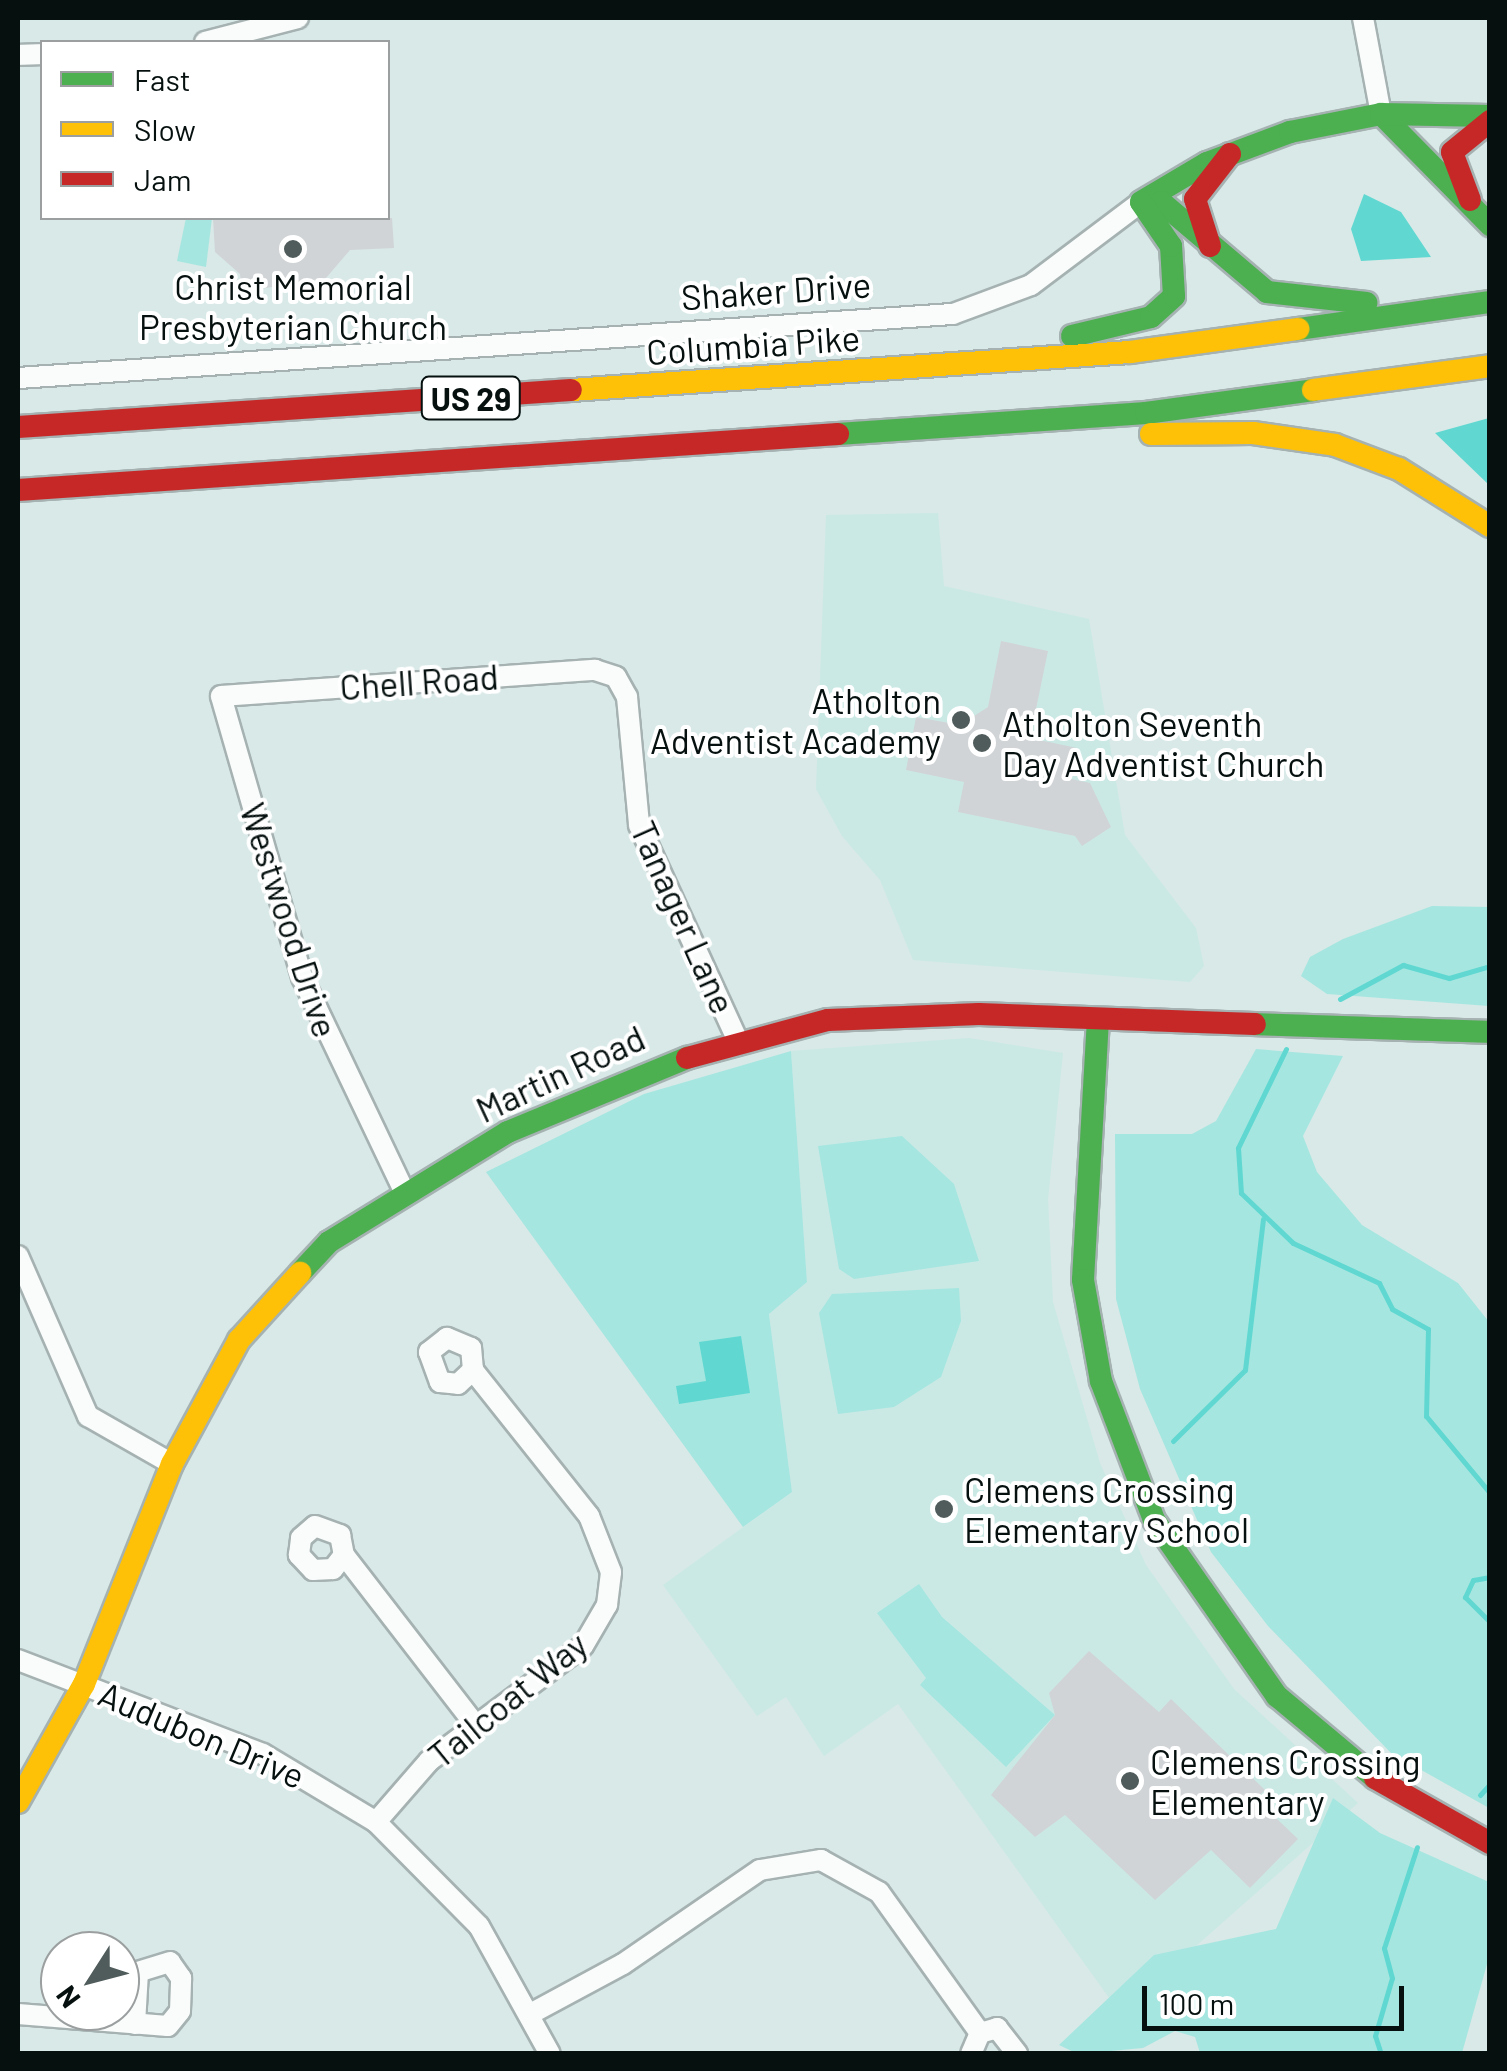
<!DOCTYPE html>
<html>
<head>
<meta charset="utf-8">
<style>
  body { margin:0 }
  #map { position:relative; width:1507px; height:2071px; overflow:hidden; background:#d8e9e7; font-family:Barlow,sans-serif }
  div>[style] { position:absolute }
  .built>* { inset:0; background:#cae9e5 }
  .green>* { inset:0; background:#a6e6e0 }
  .water>* { inset:0; background:#60d8d1 }
  .stream>* { height:5px; margin:-2.5px; padding:0 2.5px; transform-origin:2.5px; border-radius:2.5px; background:#60d8d1 }
  .building>* { inset:0; background:#d1d4d6 }
  .roads { filter:drop-shadow(2px 0 #a5b2b1) drop-shadow(-2px 0 #a5b2b1) drop-shadow(0 2px #a5b2b1) drop-shadow(0 -2px #a5b2b1) }
  .street>* { height:20px; margin:-10px; padding:0 10px; transform-origin:10px; border-radius:10px; background:#f9fcfb }
  .fast>* { height:22px; margin:-11px; padding:0 11px; transform-origin:11px; border-radius:11px; background:#4caf50 }
  .slow>* { height:22px; margin:-11px; padding:0 11px; transform-origin:11px; border-radius:11px; background:#ffc107 }
  .jam>* { height:22px; margin:-11px; padding:0 11px; transform-origin:11px; border-radius:11px; background:#c62828 }
  .dots>* { width:28px; height:28px; translate:-50% -50%; box-sizing:border-box; border:5px solid #fff; border-radius:50% }
  span { translate:-50% -50%; white-space:nowrap; text-align:center; line-height:1.15; -webkit-text-stroke:8px #fff; paint-order:stroke }
  .shield-label span { padding:2px 8px; background:#fff; border:2px solid; border-radius:8px; -webkit-text-stroke-width:0 }
  .shield-label { font-size:32px; color:#05100f; font-weight:700 }
  .poi-label { font-size:35px; color:#05100f }
  .right { translate:-100% -50%; text-align:right }
  .left { translate:0 -50%; text-align:left }
  .street-label { font-size:35px; color:#05100f }
  .frame { position:absolute; inset:0; border:20px solid #05100f; pointer-events:none }
  .legend { position:absolute; left:40px; top:40px; width:350px; height:180px; box-sizing:border-box; background:#fff; border:2px solid #9b9f9f; margin:0; padding:12px 18px; list-style:none; font-size:30px; color:#05100f }
  .legend li { display:flex; align-items:center; gap:20px; height:50px }
  .legend b { width:50px; border:2px solid #9b9f9f }
  .north { position:absolute; left:40px; top:1931px; width:100px; height:100px; box-sizing:border-box; background:#fff; border:2px solid #9b9f9f; border-radius:50%; rotate:234deg; font-size:28px; font-weight:700; line-height:40px; text-align:center; color:#05100f }
  .north::after { content:''; display:block; margin:auto; width:35px; height:45px; background:#4f5c5b; clip-path:polygon(50% 0,100% 100%,50% 72%,0 100%) }
  .scale { position:absolute; left:1142px; top:1986px; width:262px; height:45px; box-sizing:border-box; border:5px solid #05100f; border-top:0; padding-left:12px; font-size:30px; line-height:35px; white-space:nowrap; color:#05100f; -webkit-text-stroke:8px #fff; paint-order:stroke }
</style>
</head>
<body>
<div id="map">
  <div class="built">
    <div style="clip-path:polygon(938px 513px,944px 586px,1089px 619px,1125px 835px,1196px 928px,1204px 966px,1190px 982px,913px 960px,880px 880px,842px 836px,816px 789px,826px 515px)"></div>
    <div style="clip-path:polygon(969px 1038px,1063px 1053px,1048px 1199px,1053px 1302px,1100px 1463px,1146px 1565px,1234px 1689px,1358px 1803px,1120px 2013px,898px 1704px,824px 1756px,786px 1697px,757px 1716px,663px 1585px,792px 1492px,769px 1314px,807px 1282px,791px 1051px)"></div>
  </div>
  <div class="green">
    <div style="clip-path:polygon(186px 218px,212px 218px,206px 267px,177px 261px)"></div>
    <div style="clip-path:polygon(1432px 906px,1489px 907px,1489px 1006px,1327px 994px,1301px 976px,1310px 957px,1343px 939px)"></div>
    <div style="clip-path:polygon(1256px 1049px,1343px 1056px,1303px 1136px,1317px 1172px,1362px 1225px,1458px 1283px,1489px 1322px,1489px 1808px,1391px 1753px,1268px 1626px,1211px 1552px,1140px 1389px,1116px 1299px,1115px 1134px,1192px 1134px,1216px 1121px)"></div>
    <div style="clip-path:polygon(791px 1051px,807px 1282px,769px 1314px,792px 1492px,743px 1527px,486px 1172px,644px 1094px)"></div>
    <div style="clip-path:polygon(902px 1136px,954px 1184px,979px 1261px,854px 1279px,839px 1269px,818px 1146px)"></div>
    <div style="clip-path:polygon(959px 1288px,961px 1321px,941px 1377px,894px 1407px,838px 1414px,819px 1313px,832px 1294px)"></div>
    <div style="clip-path:polygon(919px 1584px,942px 1617px,1055px 1715px,1006px 1767px,920px 1685px,926px 1678px,877px 1613px)"></div>
    <div style="clip-path:polygon(1333px 1798px,1380px 1833px,1489px 1882px,1489px 1957px,1462px 2053px,1200px 2053px,1195px 2037px,1175px 2031px,1143px 2048px,1078px 2054px,1059px 2045px,1154px 1955px,1276px 1929px)"></div>
  </div>
  <div class="water">
    <div style="clip-path:polygon(1364px 194px,1401px 212px,1431px 257px,1361px 261px,1351px 229px)"></div>
    <div style="clip-path:polygon(1489px 418px,1490px 418px,1489px 485px,1435px 433px)"></div>
    <div style="clip-path:polygon(741px 1336px,750px 1393px,679px 1404px,676px 1386px,706px 1381px,699px 1342px)"></div>
  </div>
  <div class="stream">
    <div style="left:1340px;top:999px;width:72px;rotate:-28.4deg"></div>
    <div style="left:1403px;top:965px;width:48px;rotate:15.8deg"></div>
    <div style="left:1449px;top:978px;width:43px;rotate:-16.3deg"></div>
    <div style="left:1286px;top:1049px;width:110px;rotate:115.9deg"></div>
    <div style="left:1238px;top:1148px;width:45px;rotate:86.2deg"></div>
    <div style="left:1241px;top:1193px;width:72px;rotate:43.9deg"></div>
    <div style="left:1293px;top:1243px;width:95px;rotate:24.9deg"></div>
    <div style="left:1379px;top:1283px;width:29px;rotate:63deg"></div>
    <div style="left:1392px;top:1309px;width:41px;rotate:29.1deg"></div>
    <div style="left:1428px;top:1329px;width:87px;rotate:91.3deg"></div>
    <div style="left:1426px;top:1416px;width:100px;rotate:50.3deg"></div>
    <div style="left:1173px;top:1441px;width:101px;rotate:-44.6deg"></div>
    <div style="left:1245px;top:1370px;width:152px;rotate:-83.2deg"></div>
    <div style="left:1490px;top:1577px;width:17px;rotate:170deg"></div>
    <div style="left:1473px;top:1580px;width:19px;rotate:115deg"></div>
    <div style="left:1465px;top:1597px;width:35px;rotate:45deg"></div>
    <div style="left:1480px;top:1795px;width:15px;rotate:-48deg"></div>
    <div style="left:1381px;top:2054px;width:19px;rotate:-108deg"></div>
    <div style="left:1375px;top:2036px;width:60px;rotate:-73.7deg"></div>
    <div style="left:1392px;top:1978px;width:31px;rotate:-105deg"></div>
    <div style="left:1384px;top:1948px;width:106px;rotate:-71.9deg"></div>
  </div>
  <div class="building">
    <div style="clip-path:polygon(213px 218px,392px 218px,394px 248px,350px 250px,326px 278px,242px 292px,240px 274px,215px 252px)"></div>
    <div style="clip-path:polygon(1001px 641px,1048px 651px,1030px 738px,1077px 748px,1071px 779px,1090px 783px,1111px 827px,1082px 846px,1075px 836px,958px 812px,964px 782px,906px 770px,916px 717px,960px 725px,988px 707px)"></div>
    <div style="clip-path:polygon(1089px 1651px,1159px 1712px,1171px 1699px,1265px 1790px,1256px 1799px,1298px 1839px,1250px 1888px,1211px 1850px,1155px 1900px,1065px 1815px,1035px 1837px,991px 1795px,1055px 1715px,1049px 1693px)"></div>
  </div>
  <div class="roads">
    <div class="street">
      <div style="left:1363px;top:18px;width:98px;rotate:79.4deg"></div>
      <div style="left:205px;top:42px;width:96px;rotate:-14.5deg"></div>
      <div style="left:18px;top:55px;width:24px;rotate:-2deg"></div>
      <div style="left:18px;top:378px;width:937px;rotate:-3.92deg"></div>
      <div style="left:953px;top:314px;width:83px;rotate:-20.4deg"></div>
      <div style="left:1031px;top:285px;width:138px;rotate:-37deg"></div>
      <div style="left:404px;top:1191px;width:237px;rotate:-115.5deg"></div>
      <div style="left:302px;top:977px;width:292px;rotate:-106.1deg"></div>
      <div style="left:221px;top:696px;width:375px;rotate:-4deg"></div>
      <div style="left:595px;top:670px;width:22px;rotate:18deg"></div>
      <div style="left:616px;top:677px;width:23px;rotate:61deg"></div>
      <div style="left:627px;top:697px;width:129px;rotate:84.6deg"></div>
      <div style="left:639px;top:825px;width:235px;rotate:65.4deg"></div>
      <div style="left:18px;top:1256px;width:175px;rotate:66.4deg"></div>
      <div style="left:88px;top:1416px;width:97px;rotate:29.7deg"></div>
      <div style="left:344px;top:1555px;width:18px;rotate:128deg"></div>
      <div style="left:333px;top:1569px;width:20px;rotate:177deg"></div>
      <div style="left:313px;top:1570px;width:21px;rotate:-133deg"></div>
      <div style="left:299px;top:1555px;width:17px;rotate:-83deg"></div>
      <div style="left:301px;top:1538px;width:18px;rotate:-41deg"></div>
      <div style="left:315px;top:1526px;width:27px;rotate:20deg"></div>
      <div style="left:340px;top:1535px;width:20px;rotate:79deg"></div>
      <div style="left:344px;top:1555px;width:216px;rotate:52.3deg"></div>
      <div style="left:18px;top:1660px;width:262px;rotate:21deg"></div>
      <div style="left:263px;top:1754px;width:132px;rotate:31deg"></div>
      <div style="left:376px;top:1822px;width:146px;rotate:45.3deg"></div>
      <div style="left:479px;top:1926px;width:146px;rotate:61deg"></div>
      <div style="left:376px;top:1822px;width:81px;rotate:-49deg"></div>
      <div style="left:429px;top:1761px;width:192px;rotate:-36.8deg"></div>
      <div style="left:583px;top:1646px;width:48px;rotate:-59.7deg"></div>
      <div style="left:607px;top:1605px;width:33px;rotate:-83deg"></div>
      <div style="left:611px;top:1572px;width:60px;rotate:-111.4deg"></div>
      <div style="left:589px;top:1516px;width:186px;rotate:-128.5deg"></div>
      <div style="left:473px;top:1370px;width:22px;rotate:-95deg"></div>
      <div style="left:471px;top:1348px;width:26px;rotate:-157deg"></div>
      <div style="left:447px;top:1338px;width:23px;rotate:142deg"></div>
      <div style="left:429px;top:1352px;width:32px;rotate:70deg"></div>
      <div style="left:440px;top:1382px;width:18px;rotate:6deg"></div>
      <div style="left:458px;top:1384px;width:21px;rotate:-43deg"></div>
      <div style="left:532px;top:2013px;width:103px;rotate:-28.3deg"></div>
      <div style="left:623px;top:1964px;width:166px;rotate:-34.5deg"></div>
      <div style="left:760px;top:1870px;width:62px;rotate:-9.3deg"></div>
      <div style="left:821px;top:1860px;width:66px;rotate:28.9deg"></div>
      <div style="left:879px;top:1892px;width:173px;rotate:54.4deg"></div>
      <div style="left:18px;top:2014px;width:150px;rotate:4.6deg"></div>
      <div style="left:168px;top:2026px;width:19px;rotate:-51deg"></div>
      <div style="left:180px;top:2011px;width:33px;rotate:-88deg"></div>
      <div style="left:181px;top:1978px;width:19px;rotate:-125deg"></div>
      <div style="left:170px;top:1962px;width:34px;rotate:163deg"></div>
      <div style="left:138px;top:1972px;width:52px;rotate:93.3deg"></div>
      <div style="left:971px;top:2054px;width:23px;rotate:-67deg"></div>
      <div style="left:980px;top:2033px;width:18px;rotate:-16deg"></div>
      <div style="left:997px;top:2028px;width:33px;rotate:52deg"></div>
    </div>
    <div class="fast">
      <div style="left:1381px;top:114px;width:156px;rotate:45.5deg"></div>
      <div style="left:1141px;top:202px;width:77px;rotate:-30.6deg"></div>
      <div style="left:1207px;top:163px;width:89px;rotate:-20.5deg"></div>
      <div style="left:1290px;top:132px;width:93px;rotate:-11.2deg"></div>
      <div style="left:1381px;top:114px;width:109px;rotate:1.1deg"></div>
      <div style="left:1161px;top:202px;width:139px;rotate:40.3deg"></div>
      <div style="left:1267px;top:292px;width:100px;rotate:6.3deg"></div>
      <div style="left:1298px;top:329px;width:194px;rotate:-8deg"></div>
      <div style="left:1072px;top:336px;width:81px;rotate:-13.5deg"></div>
      <div style="left:1151px;top:317px;width:31px;rotate:-42deg"></div>
      <div style="left:1174px;top:296px;width:50px;rotate:-93.4deg"></div>
      <div style="left:1171px;top:246px;width:53px;rotate:-124.3deg"></div>
      <div style="left:838px;top:434px;width:309px;rotate:-3.9deg"></div>
      <div style="left:1146px;top:413px;width:169px;rotate:-7.8deg"></div>
      <div style="left:1098px;top:1019px;width:261px;rotate:93.3deg"></div>
      <div style="left:1083px;top:1280px;width:103px;rotate:79.9deg"></div>
      <div style="left:1101px;top:1381px;width:149px;rotate:69.1deg"></div>
      <div style="left:1154px;top:1520px;width:215px;rotate:55.1deg"></div>
      <div style="left:1277px;top:1696px;width:128px;rotate:39.9deg"></div>
      <div style="left:1255px;top:1024px;width:235px;rotate:1.9deg"></div>
      <div style="left:300px;top:1273px;width:42px;rotate:-46.9deg"></div>
      <div style="left:329px;top:1242px;width:210px;rotate:-31.6deg"></div>
      <div style="left:508px;top:1132px;width:194px;rotate:-22.5deg"></div>
    </div>
    <div class="slow">
      <div style="left:571px;top:390px;width:560px;rotate:-3.89deg"></div>
      <div style="left:1130px;top:352px;width:170px;rotate:-7.8deg"></div>
      <div style="left:1313px;top:390px;width:179px;rotate:-7.7deg"></div>
      <div style="left:1151px;top:434px;width:102px;rotate:-0.6deg"></div>
      <div style="left:1253px;top:433px;width:83px;rotate:8.3deg"></div>
      <div style="left:1335px;top:445px;width:68px;rotate:20.6deg"></div>
      <div style="left:1399px;top:469px;width:107px;rotate:32.1deg"></div>
      <div style="left:18px;top:1802px;width:135px;rotate:-60.8deg"></div>
      <div style="left:84px;top:1684px;width:237px;rotate:-68.2deg"></div>
      <div style="left:172px;top:1464px;width:141px;rotate:-61.6deg"></div>
      <div style="left:239px;top:1340px;width:91px;rotate:-47.7deg"></div>
    </div>
    <div class="jam">
      <div style="left:1470px;top:200px;width:51px;rotate:-110.6deg"></div>
      <div style="left:1452px;top:152px;width:49px;rotate:-39.2deg"></div>
      <div style="left:1210px;top:246px;width:49px;rotate:-107.7deg"></div>
      <div style="left:1195px;top:199px;width:57px;rotate:-52.1deg"></div>
      <div style="left:18px;top:427px;width:554px;rotate:-3.83deg"></div>
      <div style="left:18px;top:490px;width:822px;rotate:-3.91deg"></div>
      <div style="left:687px;top:1058px;width:146px;rotate:-15.1deg"></div>
      <div style="left:828px;top:1020px;width:151px;rotate:-2.3deg"></div>
      <div style="left:979px;top:1014px;width:276px;rotate:2.1deg"></div>
      <div style="left:1375px;top:1778px;width:132px;rotate:29.5deg"></div>
    </div>
  </div>
  <div class="dots">
    <div style="left:293px;top:249px;background:#4f5c5b"></div>
    <div style="left:961px;top:720px;background:#4f5c5b"></div>
    <div style="left:982px;top:743px;background:#4f5c5b"></div>
    <div style="left:944px;top:1509px;background:#4f5c5b"></div>
    <div style="left:1130px;top:1781px;background:#4f5c5b"></div>
  </div>
  <div class="shield-label">
    <span style="left:471px;top:398px">US 29</span>
  </div>
  <div class="poi-label">
    <span style="left:293px;top:306px">Christ Memorial<br>Presbyterian Church</span>
    <span class="right" style="left:941px;top:720px">Atholton<br>Adventist Academy</span>
    <span class="left" style="left:1002px;top:743px">Atholton Seventh<br>Day Adventist Church</span>
    <span class="left" style="left:964px;top:1509px">Clemens Crossing<br>Elementary School</span>
    <span class="left" style="left:1150px;top:1781px">Clemens Crossing<br>Elementary</span>
  </div>
  <div class="street-label">
    <span style="left:776px;top:290px;rotate:-4deg">Shaker Drive</span>
    <span style="left:753px;top:344px;rotate:-4deg">Columbia Pike</span>
    <span style="left:419px;top:681px;rotate:-4deg">Chell Road</span>
    <span style="left:684px;top:917px;rotate:66deg">Tanager Lane</span>
    <span style="left:290px;top:920px;rotate:72deg">Westwood Drive</span>
    <span style="left:560px;top:1073px;rotate:-25deg">Martin Road</span>
    <span style="left:507px;top:1699px;rotate:-39deg">Tailcoat Way</span>
    <span style="left:202px;top:1734px;rotate:23deg">Audubon Drive</span>
  </div>
  <div class="frame"></div>
  <ul class="legend">
  <li><b style="height:12px;background:#4caf50"></b>Fast</li>
  <li><b style="height:12px;background:#ffc107"></b>Slow</li>
  <li><b style="height:12px;background:#c62828"></b>Jam</li>
  </ul>
  <div class="north">N</div>
  <div class="scale">100 m</div>
</div>
</body>
</html>
